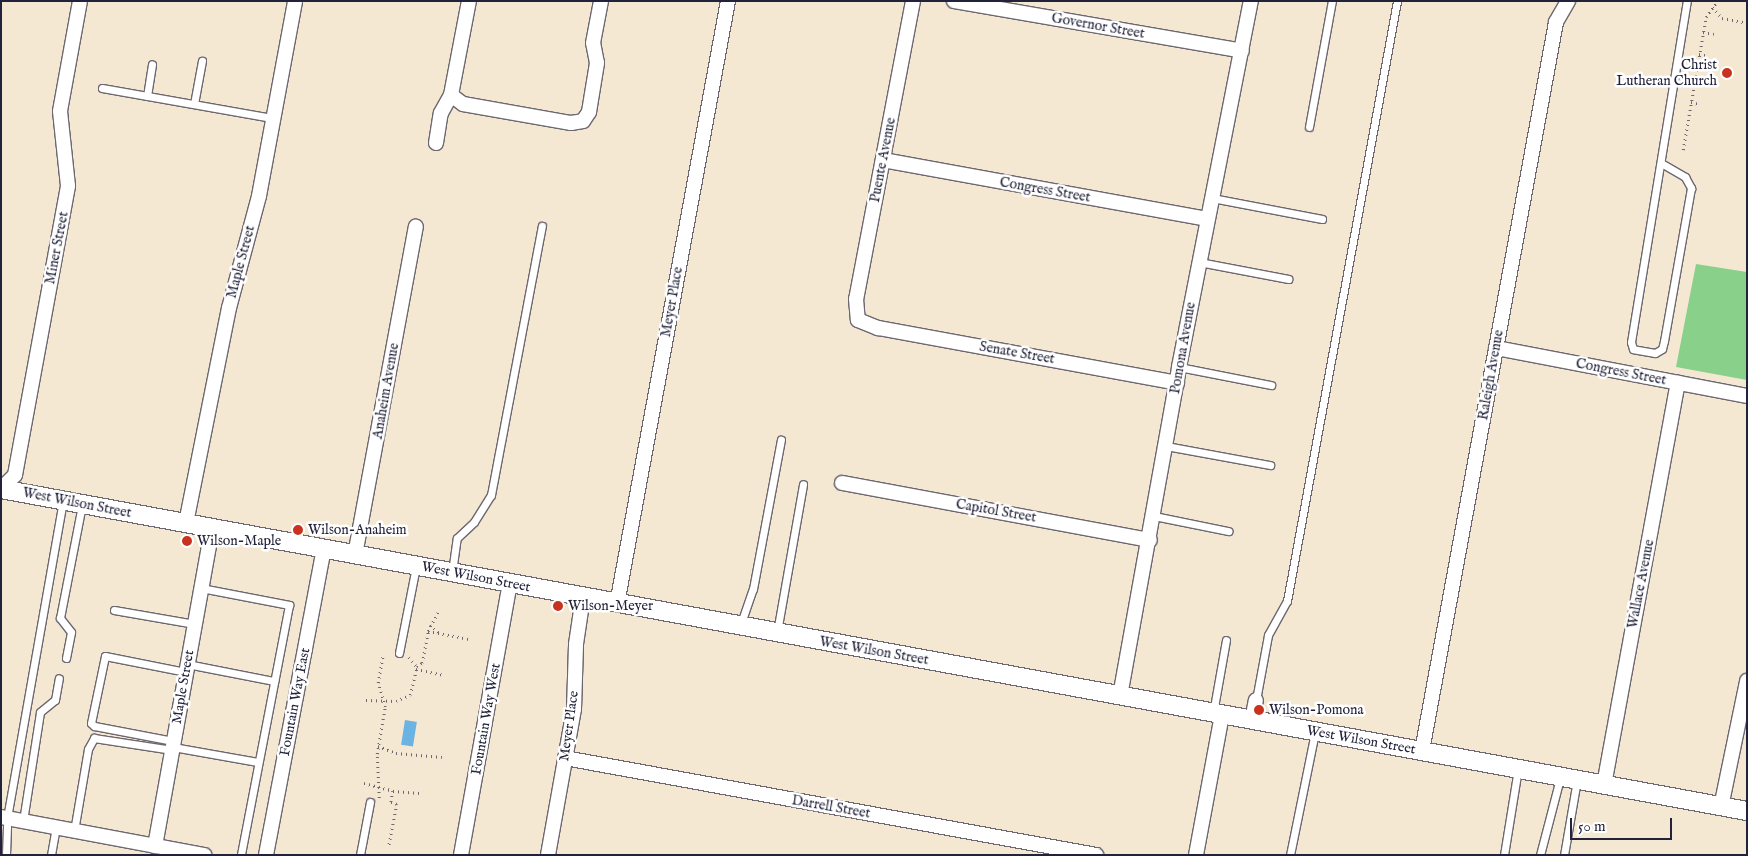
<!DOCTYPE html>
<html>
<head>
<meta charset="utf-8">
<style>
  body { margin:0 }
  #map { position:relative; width:1748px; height:856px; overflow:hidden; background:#f5e8d2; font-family:"IM FELL English",serif }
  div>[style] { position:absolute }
  .green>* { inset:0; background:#89d08a }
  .water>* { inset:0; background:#6bb3e2; transform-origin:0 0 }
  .path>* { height:2.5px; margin-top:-1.25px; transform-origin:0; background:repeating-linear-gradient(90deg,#6c6770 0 1px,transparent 0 5px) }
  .roads { filter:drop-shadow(1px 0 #6c6770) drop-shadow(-1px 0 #6c6770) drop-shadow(0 1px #6c6770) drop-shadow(0 -1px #6c6770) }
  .service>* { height:7px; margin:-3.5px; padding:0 3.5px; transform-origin:3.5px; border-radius:3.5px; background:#fff }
  .minor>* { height:14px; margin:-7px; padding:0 7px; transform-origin:7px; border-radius:7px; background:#fff }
  .tertiary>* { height:18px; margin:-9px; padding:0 9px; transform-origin:9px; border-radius:9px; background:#fff }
  .dots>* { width:14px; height:14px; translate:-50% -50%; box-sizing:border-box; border:2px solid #fff; border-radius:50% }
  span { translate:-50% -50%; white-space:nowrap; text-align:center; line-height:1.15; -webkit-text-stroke:5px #fff; paint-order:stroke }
  .street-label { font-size:14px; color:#22223b }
  .poi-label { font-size:14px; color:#22223b }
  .right { translate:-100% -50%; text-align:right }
  .left { translate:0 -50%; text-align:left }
  .frame { position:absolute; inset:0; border:2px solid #22223b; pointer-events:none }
  .scale { position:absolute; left:1570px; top:818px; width:102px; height:22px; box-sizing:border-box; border:2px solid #22223b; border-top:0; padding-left:6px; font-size:15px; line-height:18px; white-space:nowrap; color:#22223b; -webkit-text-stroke:4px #fff; paint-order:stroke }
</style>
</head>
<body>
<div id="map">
  <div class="green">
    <div style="clip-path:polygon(1696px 264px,1747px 272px,1747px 380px,1676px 367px)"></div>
  </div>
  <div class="water">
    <div style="left:405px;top:720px;width:12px;height:25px;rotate:9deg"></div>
  </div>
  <div class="path">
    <div style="left:1713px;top:7px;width:14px;rotate:51deg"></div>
    <div style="left:1722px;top:18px;width:25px;rotate:11deg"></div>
    <div style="left:1703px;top:32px;width:11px;rotate:10deg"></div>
    <div style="left:1699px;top:54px;width:10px;rotate:11deg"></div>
    <div style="left:1691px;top:102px;width:8px;rotate:14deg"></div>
    <div style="left:1683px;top:150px;width:135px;rotate:-80.2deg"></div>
    <div style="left:1706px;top:17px;width:19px;rotate:-55deg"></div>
    <div style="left:430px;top:625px;width:11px;rotate:41deg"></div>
    <div style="left:428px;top:631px;width:42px;rotate:11deg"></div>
    <div style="left:409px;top:657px;width:13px;rotate:51deg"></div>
    <div style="left:416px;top:669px;width:29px;rotate:12deg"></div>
    <div style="left:366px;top:700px;width:30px;rotate:2deg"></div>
    <div style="left:396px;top:701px;width:15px;rotate:-23deg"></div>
    <div style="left:410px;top:695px;width:29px;rotate:-76deg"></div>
    <div style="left:417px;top:667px;width:6px;rotate:-39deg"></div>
    <div style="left:422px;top:663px;width:33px;rotate:-79deg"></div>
    <div style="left:428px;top:631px;width:21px;rotate:-62deg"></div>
    <div style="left:378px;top:746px;width:19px;rotate:21deg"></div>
    <div style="left:396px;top:753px;width:46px;rotate:5deg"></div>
    <div style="left:364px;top:783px;width:30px;rotate:15deg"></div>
    <div style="left:393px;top:791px;width:11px;rotate:100deg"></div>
    <div style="left:391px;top:802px;width:6px;rotate:18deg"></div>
    <div style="left:397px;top:804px;width:43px;rotate:100.8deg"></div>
    <div style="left:393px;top:791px;width:27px;rotate:4deg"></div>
    <div style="left:379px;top:798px;width:44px;rotate:-92.6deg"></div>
    <div style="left:377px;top:754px;width:48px;rotate:-80.3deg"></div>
    <div style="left:385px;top:707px;width:25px;rotate:-106deg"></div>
    <div style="left:378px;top:683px;width:29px;rotate:-80deg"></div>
  </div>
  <div class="roads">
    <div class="service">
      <div style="left:102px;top:88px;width:174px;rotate:10deg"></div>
      <div style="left:147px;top:96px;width:32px;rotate:-81deg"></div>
      <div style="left:194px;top:104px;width:44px;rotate:-79.5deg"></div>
      <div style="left:1309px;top:127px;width:128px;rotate:-79.7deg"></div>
      <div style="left:1661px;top:163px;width:28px;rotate:30deg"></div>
      <div style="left:1685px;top:177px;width:13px;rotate:61deg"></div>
      <div style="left:1691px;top:188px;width:155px;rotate:100deg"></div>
      <div style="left:1664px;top:341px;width:8px;rotate:104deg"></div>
      <div style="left:1662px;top:349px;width:8px;rotate:150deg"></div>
      <div style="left:1655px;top:353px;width:22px;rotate:-170deg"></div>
      <div style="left:1633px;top:349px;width:7px;rotate:-106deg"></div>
      <div style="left:1631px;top:342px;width:346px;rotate:-80.7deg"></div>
      <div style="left:1212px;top:198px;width:112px;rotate:10.8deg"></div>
      <div style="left:1199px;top:262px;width:91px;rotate:10.8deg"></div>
      <div style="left:1179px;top:367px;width:94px;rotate:11.1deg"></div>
      <div style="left:1166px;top:446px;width:106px;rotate:10.4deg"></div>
      <div style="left:1154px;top:516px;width:76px;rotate:11.5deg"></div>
      <div style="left:452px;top:572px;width:34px;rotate:-82deg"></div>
      <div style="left:457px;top:538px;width:23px;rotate:-43deg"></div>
      <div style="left:474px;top:522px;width:32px;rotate:-58deg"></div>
      <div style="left:491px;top:495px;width:274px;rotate:-79.3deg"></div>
      <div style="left:201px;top:588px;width:90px;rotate:10.9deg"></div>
      <div style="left:289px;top:605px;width:255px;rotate:100.9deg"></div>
      <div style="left:114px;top:610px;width:82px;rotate:9.8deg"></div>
      <div style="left:740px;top:626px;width:39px;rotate:-71deg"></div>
      <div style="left:753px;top:589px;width:152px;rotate:-79.4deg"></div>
      <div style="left:777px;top:632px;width:150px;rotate:-80deg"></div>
      <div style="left:399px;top:653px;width:89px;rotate:-78.9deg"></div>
      <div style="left:66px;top:658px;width:26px;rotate:-79deg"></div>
      <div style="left:71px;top:632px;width:18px;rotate:-128deg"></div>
      <div style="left:60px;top:618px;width:115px;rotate:-79deg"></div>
      <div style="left:187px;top:664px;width:89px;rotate:11.1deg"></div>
      <div style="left:1256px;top:700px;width:66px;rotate:-79.5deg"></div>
      <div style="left:1268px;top:635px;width:39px;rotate:-61deg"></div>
      <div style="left:1287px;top:601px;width:610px;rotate:-79.61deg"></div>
      <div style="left:1213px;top:713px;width:74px;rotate:-79.9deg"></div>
      <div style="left:173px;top:741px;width:80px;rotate:-169.2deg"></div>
      <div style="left:94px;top:726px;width:4px;rotate:-135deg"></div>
      <div style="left:91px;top:723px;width:68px;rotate:-78.2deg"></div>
      <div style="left:105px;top:656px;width:83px;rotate:11.2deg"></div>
      <div style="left:173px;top:747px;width:86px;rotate:10deg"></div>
      <div style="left:23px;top:821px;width:110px;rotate:-81.1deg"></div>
      <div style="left:40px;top:712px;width:19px;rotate:-39deg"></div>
      <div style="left:55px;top:700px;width:22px;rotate:-80deg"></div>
      <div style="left:74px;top:831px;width:83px;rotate:-80.3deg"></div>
      <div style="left:88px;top:749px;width:13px;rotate:-61deg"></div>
      <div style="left:94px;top:738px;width:79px;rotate:8.7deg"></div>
      <div style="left:6px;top:855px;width:37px;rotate:-88deg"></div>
      <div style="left:7px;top:818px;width:322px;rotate:-80deg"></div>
      <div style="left:51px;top:855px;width:28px;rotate:-80deg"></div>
      <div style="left:360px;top:855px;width:54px;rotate:-79.3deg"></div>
      <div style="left:1290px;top:855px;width:126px;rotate:-78.5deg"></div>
      <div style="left:1504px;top:855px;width:87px;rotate:-80.8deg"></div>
      <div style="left:1540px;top:855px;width:80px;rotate:-75.4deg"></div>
      <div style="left:1564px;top:855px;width:76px;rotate:-80.2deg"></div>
    </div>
    <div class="minor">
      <div style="left:913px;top:1px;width:303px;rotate:100.8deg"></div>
      <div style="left:856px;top:299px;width:21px;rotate:85deg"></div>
      <div style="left:858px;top:320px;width:22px;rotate:22deg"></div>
      <div style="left:878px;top:328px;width:304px;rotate:10.4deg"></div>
      <div style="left:954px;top:1px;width:292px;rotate:9.8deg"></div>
      <div style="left:451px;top:95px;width:15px;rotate:37deg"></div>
      <div style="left:463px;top:104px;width:110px;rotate:10deg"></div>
      <div style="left:571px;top:123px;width:12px;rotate:-9deg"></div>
      <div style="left:583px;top:121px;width:11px;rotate:-56deg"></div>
      <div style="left:589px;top:112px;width:50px;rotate:-80.7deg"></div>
      <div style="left:597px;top:63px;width:20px;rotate:-101deg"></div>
      <div style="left:593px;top:43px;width:43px;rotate:-79.2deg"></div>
      <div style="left:436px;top:143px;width:30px;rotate:-81deg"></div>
      <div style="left:441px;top:113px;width:21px;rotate:-61deg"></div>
      <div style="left:451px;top:95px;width:96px;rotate:-79.2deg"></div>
      <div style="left:883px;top:160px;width:329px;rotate:10.3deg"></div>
      <div style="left:1496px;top:348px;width:256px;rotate:10.8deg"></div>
      <div style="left:842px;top:483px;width:313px;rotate:10.5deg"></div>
      <div style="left:1px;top:489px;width:20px;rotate:-45deg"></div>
      <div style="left:15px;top:475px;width:294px;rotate:-79.6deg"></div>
      <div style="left:68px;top:186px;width:75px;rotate:-96.1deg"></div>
      <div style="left:60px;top:111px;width:112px;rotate:-79.7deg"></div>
      <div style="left:186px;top:523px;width:219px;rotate:-78.7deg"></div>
      <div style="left:229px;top:308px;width:116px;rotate:-75deg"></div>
      <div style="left:259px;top:196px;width:198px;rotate:-79.5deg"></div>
      <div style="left:355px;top:555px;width:334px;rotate:-79.5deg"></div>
      <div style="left:617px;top:604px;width:613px;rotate:-79.57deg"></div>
      <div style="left:1120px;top:696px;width:334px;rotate:-79.8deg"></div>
      <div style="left:1179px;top:367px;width:373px;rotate:-78.9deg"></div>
      <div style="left:1252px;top:720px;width:20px;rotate:-79deg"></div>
      <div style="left:1422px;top:751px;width:741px;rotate:-79.58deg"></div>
      <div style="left:1556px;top:22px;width:24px;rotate:-60deg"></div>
      <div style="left:565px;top:758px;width:540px;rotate:10.35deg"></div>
      <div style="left:1604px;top:785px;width:409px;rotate:-79.6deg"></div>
      <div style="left:1721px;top:807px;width:129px;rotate:-78.3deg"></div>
      <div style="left:1px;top:817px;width:207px;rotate:10.6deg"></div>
      <div style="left:155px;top:846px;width:323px;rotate:-79.8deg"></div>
      <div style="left:266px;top:855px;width:311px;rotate:-79.3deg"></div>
      <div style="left:461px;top:855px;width:275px;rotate:-79.8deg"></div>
      <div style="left:548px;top:855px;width:148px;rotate:-79.9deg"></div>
      <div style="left:574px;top:709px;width:65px;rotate:-88.2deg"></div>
      <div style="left:576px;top:644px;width:48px;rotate:-81.5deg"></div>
      <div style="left:1196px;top:855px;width:142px;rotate:-79.5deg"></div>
    </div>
    <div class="tertiary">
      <div style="left:1px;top:489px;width:1775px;rotate:10.45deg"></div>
    </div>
  </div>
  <div class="dots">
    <div style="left:1727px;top:73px;background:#c8321e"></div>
    <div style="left:298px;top:530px;background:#c8321e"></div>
    <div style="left:187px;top:541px;background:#c8321e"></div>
    <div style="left:558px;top:606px;background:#c8321e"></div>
    <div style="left:1259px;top:710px;background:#c8321e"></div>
  </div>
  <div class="street-label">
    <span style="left:1098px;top:26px;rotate:10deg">Governor Street</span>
    <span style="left:883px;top:160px;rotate:-79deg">Puente Avenue</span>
    <span style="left:1045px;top:190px;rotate:10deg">Congress Street</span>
    <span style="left:57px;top:248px;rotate:-79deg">Miner Street</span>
    <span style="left:241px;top:262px;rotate:-75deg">Maple Street</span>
    <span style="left:672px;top:302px;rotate:-80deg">Meyer Place</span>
    <span style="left:1183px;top:348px;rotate:-80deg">Pomona Avenue</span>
    <span style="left:1017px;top:353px;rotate:10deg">Senate Street</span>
    <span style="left:1621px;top:372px;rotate:11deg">Congress Street</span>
    <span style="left:1491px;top:375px;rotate:-80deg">Raleigh Avenue</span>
    <span style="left:386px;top:391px;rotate:-80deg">Anaheim Avenue</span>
    <span style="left:77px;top:503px;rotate:11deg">West Wilson Street</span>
    <span style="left:996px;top:511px;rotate:10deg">Capitol Street</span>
    <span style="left:476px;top:577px;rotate:11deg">West Wilson Street</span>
    <span style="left:1641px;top:584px;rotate:-79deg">Wallace Avenue</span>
    <span style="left:874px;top:651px;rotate:10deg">West Wilson Street</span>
    <span style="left:183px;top:687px;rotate:-80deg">Maple Street</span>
    <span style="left:295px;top:702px;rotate:-79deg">Fountain Way East</span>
    <span style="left:486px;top:719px;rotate:-80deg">Fountain Way West</span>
    <span style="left:569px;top:726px;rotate:-82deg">Meyer Place</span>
    <span style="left:1361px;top:740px;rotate:10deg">West Wilson Street</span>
    <span style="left:831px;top:807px;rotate:10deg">Darrell Street</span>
  </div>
  <div class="poi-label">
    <span class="right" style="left:1717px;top:73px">Christ<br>Lutheran Church</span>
    <span class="left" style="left:308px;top:530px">Wilson-Anaheim</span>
    <span class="left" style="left:197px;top:541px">Wilson-Maple</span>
    <span class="left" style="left:568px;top:606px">Wilson-Meyer</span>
    <span class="left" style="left:1269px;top:710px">Wilson-Pomona</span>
  </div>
  <div class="frame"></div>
  <div class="scale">50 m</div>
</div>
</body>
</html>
